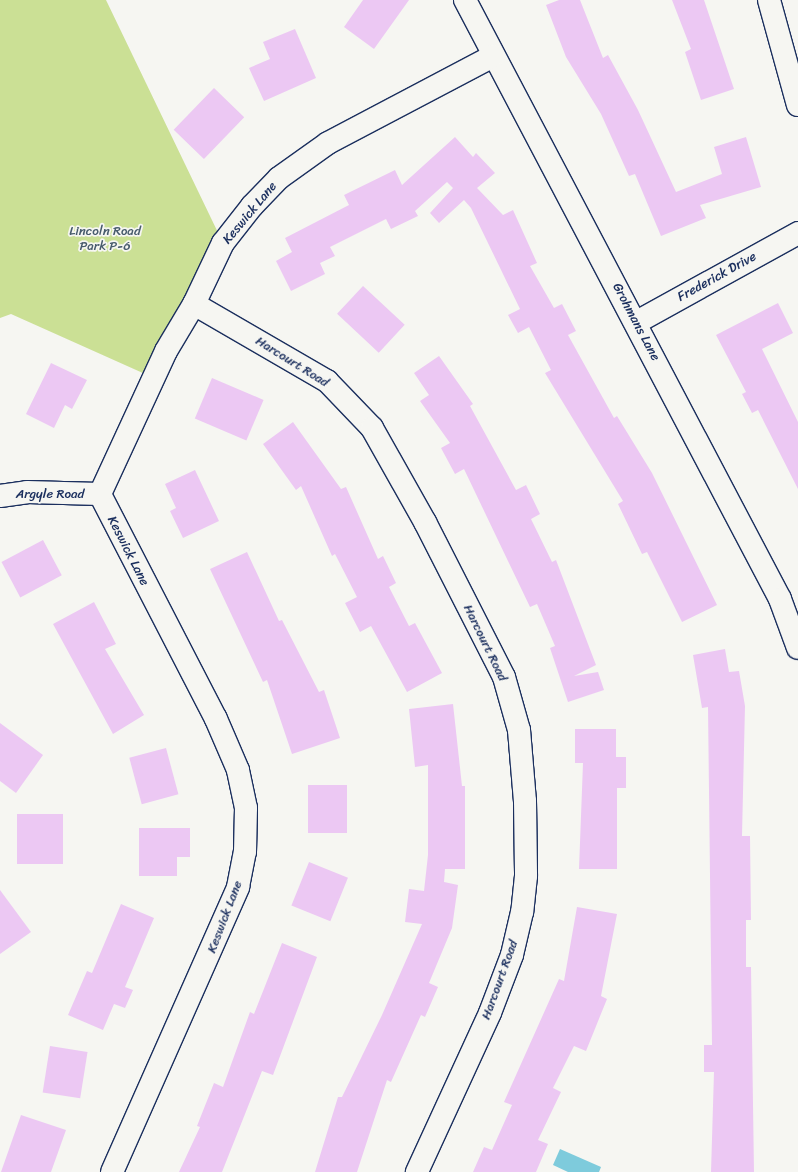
<!DOCTYPE html>
<html>
<head>
<meta charset="utf-8">
<style>
  body { margin:0 }
  #map { position:relative; width:798px; height:1172px; overflow:hidden; background:#f6f6f2; font-family:Sriracha,sans-serif }
  div>[style] { position:absolute }
  .green>* { inset:0; background:#cbe095 }
  .water>* { inset:0; background:#7ecbdc }
  .building>* { inset:0; background:#ecc8f3; transform-origin:0 0 }
  .roads { filter:drop-shadow(1px 0 #1b2f5e) drop-shadow(-1px 0 #1b2f5e) drop-shadow(0 1px #1b2f5e) drop-shadow(0 -1px #1b2f5e) }
  .minor>* { height:22px; margin:-11px; padding:0 11px; transform-origin:11px; border-radius:11px; background:#f6f6f2 }
  span { translate:-50% -50%; white-space:nowrap; text-align:center; line-height:1.15; -webkit-text-stroke:3.5px #f6f6f2; paint-order:stroke }
  .street-label { font-size:13px; color:#1b2f5e }
  .park-label { font-size:13px; color:#475b6c }
</style>
</head>
<body>
<div id="map">
  <div class="green">
    <div style="clip-path:polygon(0 0,106px 0,223px 243px,154px 378px,11px 314px,0 318px)"></div>
  </div>
  <div class="water">
    <div style="clip-path:polygon(560px 1149px,601px 1167px,599px 1172px,568px 1172px,553px 1165px)"></div>
  </div>
  <div class="building">
    <div style="clip-path:polygon(363px 0,409px 0,374px 49px,344px 27px)"></div>
    <div style="clip-path:polygon(559px 0,580px 0,603px 58px,608px 55px,638px 110px,676px 192px,722px 174px,714px 147px,746px 137px,761px 187px,700px 205px,706px 218px,661px 236px,635px 174px,629px 176px,601px 114px,566px 57px,546px 5px)"></div>
    <div style="clip-path:polygon(672px 0,704px 0,734px 89px,701px 100px,685px 52px,691px 49px)"></div>
    <div style="clip-path:polygon(295px 29px,316px 78px,264px 101px,249px 68px,270px 59px,263px 42px)"></div>
    <div style="left:214px;top:88px;width:42px;height:58px;rotate:44deg"></div>
    <div style="clip-path:polygon(455px 137px,473px 157px,476px 153px,495px 173px,477px 188px,503px 215px,513px 210px,537px 263px,530px 266px,554px 308px,562px 304px,576px 331px,568px 335px,614px 418px,617px 416px,652px 473px,717px 605px,682px 622px,647px 552px,642px 554px,618px 504px,623px 501px,545px 373px,551px 370px,529px 327px,518px 333px,508px 315px,520px 309px,471px 208px,464px 200px,439px 223px,430px 213px,453px 188px,447px 182px,415px 211px,418px 216px,391px 229px,386px 219px,330px 247px,335px 256px,320px 263px,325px 274px,291px 291px,276px 261px,292px 252px,285px 238px,349px 205px,344px 195px,395px 170px,402px 185px)"></div>
    <div style="left:363px;top:286px;width:57px;height:38px;rotate:43deg"></div>
    <div style="clip-path:polygon(778px 303px,793px 333px,762px 349px,798px 422px,798px 489px,758px 410px,752px 413px,742px 394px,746px 392px,716px 335px)"></div>
    <div style="clip-path:polygon(439px 356px,473px 404px,470px 406px,516px 490px,526px 485px,540px 514px,531px 519px,552px 562px,556px 560px,596px 665px,574px 676px,598px 672px,604px 690px,568px 702px,550px 648px,555px 646px,537px 604px,530px 607px,464px 469px,455px 474px,441px 448px,450px 443px,420px 401px,429px 395px,414px 373px)"></div>
    <div style="clip-path:polygon(51px 363px,87px 380px,72px 409px,65px 405px,54px 428px,26px 414px)"></div>
    <div style="left:212px;top:378px;width:56px;height:44px;rotate:23deg"></div>
    <div style="clip-path:polygon(293px 422px,341px 489px,346px 487px,378px 559px,383px 556px,396px 583px,389px 587px,409px 626px,415px 623px,442px 673px,407px 692px,371px 626px,360px 632px,345px 603px,357px 597px,335px 554px,332px 556px,301px 486px,296px 490px,263px 444px)"></div>
    <div style="clip-path:polygon(195px 470px,219px 521px,183px 538px,170px 511px,176px 508px,165px 484px)"></div>
    <div style="left:43px;top:540px;width:40px;height:47px;rotate:62deg"></div>
    <div style="clip-path:polygon(247px 552px,279px 621px,282px 620px,319px 692px,324px 690px,340px 738px,292px 754px,267px 680px,263px 682px,210px 569px)"></div>
    <div style="clip-path:polygon(94px 602px,116px 644px,105px 649px,144px 715px,113px 734px,53px 624px)"></div>
    <div style="clip-path:polygon(725px 649px,729px 672px,739px 671px,745px 706px,742px 836px,750px 836px,751px 920px,746px 920px,746px 967px,751px 967px,754px 1172px,711px 1172px,714px 1072px,704px 1072px,704px 1045px,712px 1045px,708px 707px,702px 708px,693px 655px)"></div>
    <div style="clip-path:polygon(453px 704px,462px 786px,465px 786px,465px 869px,445px 869px,444px 882px,458px 885px,452px 928px,429px 983px,438px 987px,425px 1017px,421px 1015px,391px 1082px,387px 1080px,357px 1172px,315px 1172px,338px 1097px,342px 1097px,382px 1015px,422px 924px,405px 922px,409px 889px,424px 891px,428px 855px,428px 765px,415px 767px,409px 709px)"></div>
    <div style="clip-path:polygon(0 723px,43px 755px,16px 793px,0 781px)"></div>
    <div style="clip-path:polygon(575px 729px,616px 729px,616px 757px,626px 757px,626px 788px,617px 788px,617px 869px,579px 869px,583px 763px,575px 763px)"></div>
    <div style="left:166px;top:748px;width:48px;height:38px;rotate:75deg"></div>
    <div style="left:308px;top:785px;width:39px;height:48px"></div>
    <div style="left:17px;top:814px;width:46px;height:50px"></div>
    <div style="clip-path:polygon(139px 828px,190px 828px,190px 857px,177px 857px,177px 876px,139px 876px)"></div>
    <div style="left:309px;top:862px;width:42px;height:47px;rotate:22deg"></div>
    <div style="clip-path:polygon(0 890px,31px 932px,0 954px)"></div>
    <div style="clip-path:polygon(121px 904px,154px 918px,125px 987px,133px 990px,125px 1008px,114px 1004px,103px 1030px,68px 1015px,87px 971px,92px 973px)"></div>
    <div style="clip-path:polygon(577px 907px,617px 914px,601px 996px,607px 999px,586px 1051px,574px 1046px,553px 1088px,561px 1092px,538px 1140px,548px 1144px,536px 1172px,473px 1172px,484px 1147px,492px 1150px,512px 1105px,504px 1102px,559px 979px,564px 981px)"></div>
    <div style="clip-path:polygon(282px 943px,317px 957px,273px 1075px,262px 1071px,222px 1172px,179px 1172px,200px 1127px,197px 1126px,214px 1083px,223px 1087px,250px 1012px,254px 1014px)"></div>
    <div style="left:50px;top:1046px;width:38px;height:47px;rotate:9deg"></div>
    <div style="clip-path:polygon(21px 1115px,66px 1130px,51px 1172px,1px 1172px)"></div>
  </div>
  <div class="roads">
    <div class="minor">
      <div style="left:465px;top:0;width:677px;rotate:62.26deg"></div>
      <div style="left:780px;top:599px;width:52px;rotate:69.8deg"></div>
      <div style="left:769px;top:0;width:109px;rotate:74.6deg"></div>
      <div style="left:194px;top:304px;width:154px;rotate:30.1deg"></div>
      <div style="left:327px;top:381px;width:65px;rotate:46.2deg"></div>
      <div style="left:372px;top:428px;width:108px;rotate:60.6deg"></div>
      <div style="left:425px;top:522px;width:174px;rotate:63deg"></div>
      <div style="left:504px;top:677px;width:55px;rotate:74.2deg"></div>
      <div style="left:519px;top:730px;width:71px;rotate:85.2deg"></div>
      <div style="left:525px;top:801px;width:75px;rotate:89.2deg"></div>
      <div style="left:526px;top:876px;width:36px;rotate:96deg"></div>
      <div style="left:522px;top:912px;width:44px;rotate:103.1deg"></div>
      <div style="left:512px;top:955px;width:62px;rotate:110.8deg"></div>
      <div style="left:490px;top:1013px;width:175px;rotate:114.7deg"></div>
      <div style="left:637px;top:322px;width:184px;rotate:-28.9deg"></div>
      <div style="left:0;top:496px;width:27px;rotate:-8deg"></div>
      <div style="left:27px;top:492px;width:73px;rotate:1.6deg"></div>
      <div style="left:112px;top:1172px;width:312px;rotate:-66.1deg"></div>
      <div style="left:238px;top:887px;width:36px;rotate:-79deg"></div>
      <div style="left:245px;top:852px;width:44px;rotate:-88.7deg"></div>
      <div style="left:246px;top:808px;width:39px;rotate:-102deg"></div>
      <div style="left:238px;top:770px;width:56px;rotate:-113.3deg"></div>
      <div style="left:216px;top:719px;width:253px;rotate:-117.3deg"></div>
      <div style="left:100px;top:494px;width:157px;rotate:-65.2deg"></div>
      <div style="left:166px;top:351px;width:55px;rotate:-59.2deg"></div>
      <div style="left:194px;top:304px;width:68px;rotate:-64.6deg"></div>
      <div style="left:223px;top:243px;width:47px;rotate:-51.9deg"></div>
      <div style="left:252px;top:206px;width:39px;rotate:-46deg"></div>
      <div style="left:279px;top:178px;width:60px;rotate:-35.5deg"></div>
      <div style="left:328px;top:143px;width:187px;rotate:-27.8deg"></div>
    </div>
  </div>
  <div class="street-label">
    <span style="left:250px;top:213px;rotate:-50deg">Keswick Lane</span>
    <span style="left:717px;top:277px;rotate:-29deg">Frederick Drive</span>
    <span style="left:636px;top:322px;rotate:62deg">Grohmans Lane</span>
    <span style="left:292px;top:362px;rotate:32deg">Harcourt Road</span>
    <span style="left:50px;top:494px">Argyle Road</span>
    <span style="left:128px;top:551px;rotate:63deg">Keswick Lane</span>
    <span style="left:485px;top:643px;rotate:64deg">Harcourt Road</span>
    <span style="left:225px;top:917px;rotate:-69deg">Keswick Lane</span>
    <span style="left:500px;top:980px;rotate:-70deg">Harcourt Road</span>
  </div>
  <div class="park-label">
    <span style="left:105px;top:239px">Lincoln Road<br>Park P-6</span>
  </div>
</div>
</body>
</html>
